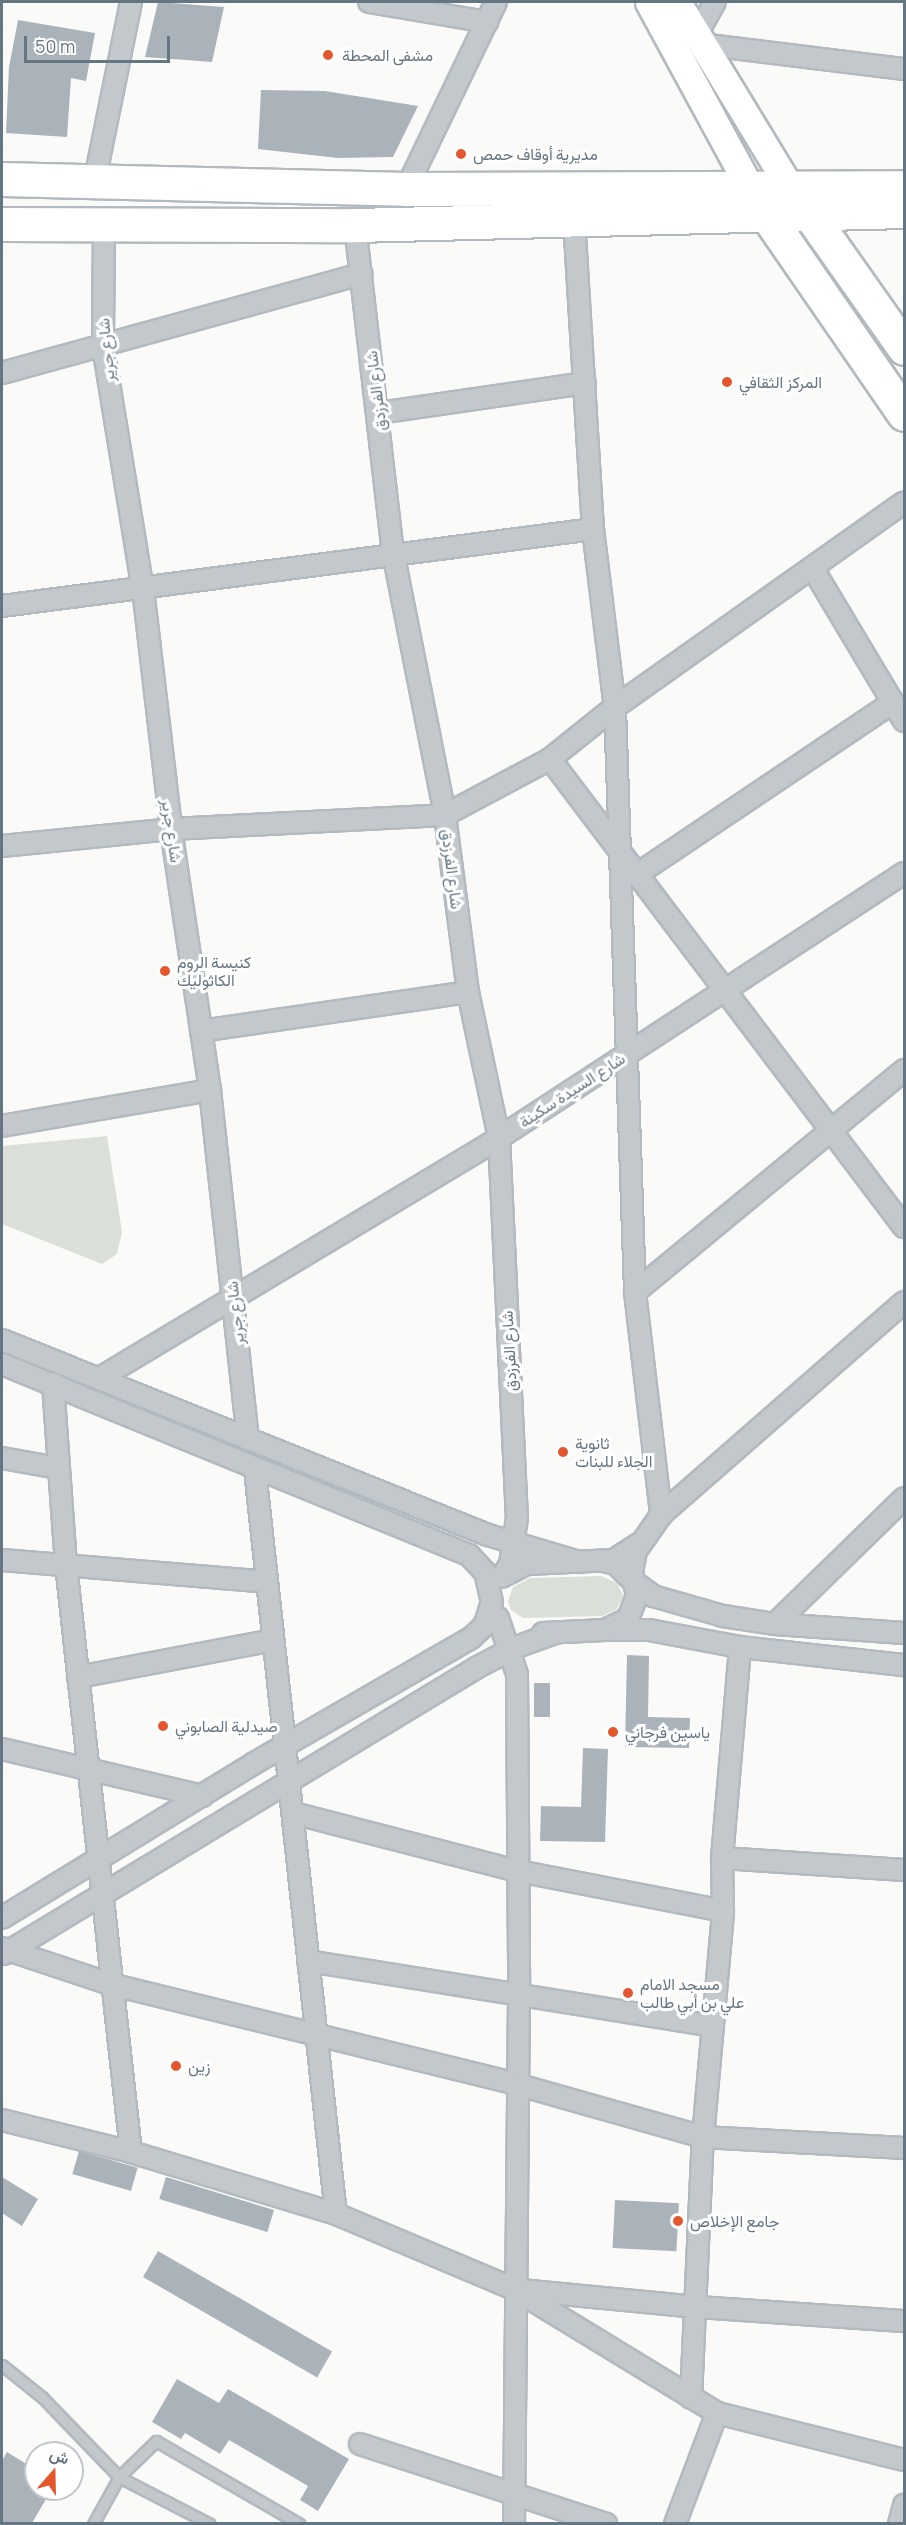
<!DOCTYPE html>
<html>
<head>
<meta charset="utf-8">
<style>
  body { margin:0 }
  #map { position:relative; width:906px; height:2525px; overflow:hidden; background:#fafaf8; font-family:Manrope,Vazirmatn,sans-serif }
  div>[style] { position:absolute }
  .green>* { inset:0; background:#dadfd7 }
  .building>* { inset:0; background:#aab3b9; transform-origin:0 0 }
  .roads { filter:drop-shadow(2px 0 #b3babf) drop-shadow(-2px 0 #b3babf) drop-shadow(0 2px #b3babf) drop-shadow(0 -2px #b3babf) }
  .lane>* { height:9px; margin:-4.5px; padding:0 4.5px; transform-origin:4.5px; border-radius:4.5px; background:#c3c8cc }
  .street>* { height:20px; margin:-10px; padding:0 10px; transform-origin:10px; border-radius:10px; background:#c3c8cc }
  .secondary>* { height:27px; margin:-13.5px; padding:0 13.5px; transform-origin:13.5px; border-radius:13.5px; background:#fff }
  .highway>* { height:33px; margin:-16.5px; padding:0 16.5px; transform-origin:16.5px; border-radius:16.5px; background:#fff }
  .dots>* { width:16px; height:16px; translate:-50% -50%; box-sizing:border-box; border:3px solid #fff; border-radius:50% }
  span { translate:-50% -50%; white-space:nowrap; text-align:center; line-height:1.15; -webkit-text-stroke:6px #fff; paint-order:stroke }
  .poi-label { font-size:16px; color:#657683 }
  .left { translate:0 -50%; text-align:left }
  .street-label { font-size:16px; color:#657683 }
  .frame { position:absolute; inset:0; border:3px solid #657683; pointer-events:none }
  .north { position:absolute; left:24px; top:2441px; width:60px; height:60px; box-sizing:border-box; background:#fff; border:2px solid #c1c8cd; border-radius:50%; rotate:20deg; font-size:16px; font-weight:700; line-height:24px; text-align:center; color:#657683 }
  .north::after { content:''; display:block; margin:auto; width:21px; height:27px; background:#e4572e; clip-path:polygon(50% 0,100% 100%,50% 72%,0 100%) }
  .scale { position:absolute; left:24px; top:36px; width:146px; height:27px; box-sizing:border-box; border:3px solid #657683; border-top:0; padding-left:8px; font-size:18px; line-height:21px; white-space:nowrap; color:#657683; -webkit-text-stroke:4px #fff; paint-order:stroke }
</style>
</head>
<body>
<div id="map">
  <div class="green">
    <div style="clip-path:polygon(107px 1136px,122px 1232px,117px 1254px,102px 1264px,2px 1224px,2px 1146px)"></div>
    <div style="clip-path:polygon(601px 1576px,617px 1583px,623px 1596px,617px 1609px,602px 1616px,523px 1618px,511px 1610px,508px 1601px,513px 1587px,530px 1578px)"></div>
  </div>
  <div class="building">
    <div style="clip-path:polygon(158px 2px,224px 7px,212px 62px,145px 57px)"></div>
    <div style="clip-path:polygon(18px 20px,95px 33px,86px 81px,71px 78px,67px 137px,6px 133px,9px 67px)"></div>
    <div style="clip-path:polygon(261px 90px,325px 91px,418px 106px,393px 157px,338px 158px,258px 149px)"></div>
    <div style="clip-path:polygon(627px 1655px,649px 1656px,648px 1717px,690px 1718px,689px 1748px,625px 1747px)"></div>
    <div style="left:534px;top:1683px;width:16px;height:34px"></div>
    <div style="clip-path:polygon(583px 1748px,608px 1749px,605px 1842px,540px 1841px,541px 1806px,581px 1807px)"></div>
    <div style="left:79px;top:2151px;width:61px;height:24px;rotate:16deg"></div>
    <div style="clip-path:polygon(2px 2177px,38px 2199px,22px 2226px,2px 2213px)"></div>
    <div style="left:166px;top:2177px;width:113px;height:23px;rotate:17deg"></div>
    <div style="left:615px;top:2200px;width:64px;height:48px;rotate:3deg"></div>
    <div style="left:158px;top:2251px;width:201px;height:30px;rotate:30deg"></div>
    <div style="clip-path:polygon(177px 2379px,219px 2403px,228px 2389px,349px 2459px,318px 2511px,300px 2500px,308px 2486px,229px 2440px,220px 2454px,185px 2433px,181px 2439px,152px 2422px)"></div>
    <div style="clip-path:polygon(7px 2452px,36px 2470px,36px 2489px,52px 2489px,32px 2523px,2px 2523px,2px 2461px)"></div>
  </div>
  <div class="roads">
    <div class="lane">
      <div style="left:2px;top:2365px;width:51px;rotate:38.7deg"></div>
      <div style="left:42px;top:2397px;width:111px;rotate:46.1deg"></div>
      <div style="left:119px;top:2477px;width:52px;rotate:-44.2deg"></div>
      <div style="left:156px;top:2441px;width:166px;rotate:30deg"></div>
      <div style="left:93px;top:2524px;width:54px;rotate:-61deg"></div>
      <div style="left:119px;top:2477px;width:102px;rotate:27.3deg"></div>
    </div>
    <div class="street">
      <div style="left:369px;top:2px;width:120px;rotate:9.6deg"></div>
      <div style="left:696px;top:36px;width:39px;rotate:-61deg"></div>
      <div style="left:700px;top:44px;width:206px;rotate:7deg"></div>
      <div style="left:95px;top:179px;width:181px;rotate:-78.5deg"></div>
      <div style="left:406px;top:189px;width:208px;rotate:-64.3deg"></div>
      <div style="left:574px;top:219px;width:311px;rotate:86.5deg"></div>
      <div style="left:593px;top:529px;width:179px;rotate:83deg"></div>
      <div style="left:615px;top:707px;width:585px;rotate:88.04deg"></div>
      <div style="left:635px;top:1292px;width:225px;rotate:83.3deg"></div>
      <div style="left:104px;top:223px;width:123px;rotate:90.5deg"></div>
      <div style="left:103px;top:346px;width:246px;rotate:80.7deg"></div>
      <div style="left:143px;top:589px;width:242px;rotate:83.3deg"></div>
      <div style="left:171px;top:829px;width:264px;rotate:81.5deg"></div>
      <div style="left:210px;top:1090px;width:352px;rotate:83.8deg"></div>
      <div style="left:355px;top:225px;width:329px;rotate:83.4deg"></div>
      <div style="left:393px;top:552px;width:268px;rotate:78.8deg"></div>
      <div style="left:445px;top:815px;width:178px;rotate:82.6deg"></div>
      <div style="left:468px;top:992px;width:149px;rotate:78deg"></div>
      <div style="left:499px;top:1138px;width:380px;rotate:87.3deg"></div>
      <div style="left:517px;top:1518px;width:47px;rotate:98.7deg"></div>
      <div style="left:510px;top:1564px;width:15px;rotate:122deg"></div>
      <div style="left:2px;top:373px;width:373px;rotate:-15.4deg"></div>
      <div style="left:379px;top:413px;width:208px;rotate:-8.3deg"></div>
      <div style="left:813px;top:569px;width:177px;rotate:59.1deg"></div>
      <div style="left:2px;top:606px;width:596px;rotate:-7.42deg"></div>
      <div style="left:550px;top:759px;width:587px;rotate:52.9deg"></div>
      <div style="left:2px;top:846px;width:170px;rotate:-5.7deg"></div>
      <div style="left:171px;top:829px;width:274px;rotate:-2.9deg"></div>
      <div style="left:445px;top:815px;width:119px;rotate:-28.1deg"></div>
      <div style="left:550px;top:759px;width:83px;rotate:-38.7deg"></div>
      <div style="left:615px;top:707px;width:354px;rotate:-35.3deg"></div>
      <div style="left:636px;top:875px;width:310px;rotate:-33.9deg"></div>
      <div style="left:201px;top:1031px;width:270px;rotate:-8.3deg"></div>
      <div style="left:2px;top:1126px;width:211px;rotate:-9.8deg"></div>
      <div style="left:635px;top:1292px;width:349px;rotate:-39.5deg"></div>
      <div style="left:904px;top:1302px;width:323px;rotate:138.8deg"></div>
      <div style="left:661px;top:1515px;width:44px;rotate:124.8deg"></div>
      <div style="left:636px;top:1551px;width:20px;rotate:101deg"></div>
      <div style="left:632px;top:1571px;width:11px;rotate:80deg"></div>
      <div style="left:634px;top:1582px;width:24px;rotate:36deg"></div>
      <div style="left:653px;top:1596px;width:73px;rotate:15.9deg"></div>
      <div style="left:723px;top:1616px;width:53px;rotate:8.7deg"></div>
      <div style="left:775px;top:1624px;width:129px;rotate:4deg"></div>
      <div style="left:2px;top:1340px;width:524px;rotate:21.86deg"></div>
      <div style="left:488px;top:1535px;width:95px;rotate:16.5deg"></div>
      <div style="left:2px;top:1364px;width:505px;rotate:22.24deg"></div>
      <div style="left:469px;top:1555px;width:23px;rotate:47deg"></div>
      <div style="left:485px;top:1572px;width:31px;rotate:77deg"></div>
      <div style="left:492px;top:1602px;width:25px;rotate:108deg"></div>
      <div style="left:484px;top:1626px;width:18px;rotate:137deg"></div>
      <div style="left:471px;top:1638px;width:252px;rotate:150deg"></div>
      <div style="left:253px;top:1764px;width:294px;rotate:148.5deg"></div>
      <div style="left:100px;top:1378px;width:466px;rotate:-31deg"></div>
      <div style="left:499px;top:1138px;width:484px;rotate:-33.2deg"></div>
      <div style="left:2px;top:1458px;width:57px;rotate:10.1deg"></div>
      <div style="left:255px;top:1470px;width:748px;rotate:83.79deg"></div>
      <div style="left:2px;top:1560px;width:266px;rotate:4.7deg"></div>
      <div style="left:503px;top:1576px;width:27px;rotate:-27deg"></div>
      <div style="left:527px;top:1564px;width:87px;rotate:-2.6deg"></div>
      <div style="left:614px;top:1560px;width:30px;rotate:-33deg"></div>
      <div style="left:498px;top:1618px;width:59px;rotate:71.3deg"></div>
      <div style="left:517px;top:1674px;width:322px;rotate:89.6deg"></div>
      <div style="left:519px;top:1996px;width:528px;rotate:90.54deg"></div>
      <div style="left:775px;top:1624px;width:180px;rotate:-44.3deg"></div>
      <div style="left:611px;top:1630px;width:38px"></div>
      <div style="left:649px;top:1630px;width:93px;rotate:10.6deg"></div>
      <div style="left:740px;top:1647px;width:165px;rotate:6.3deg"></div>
      <div style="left:543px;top:1633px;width:62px;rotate:-2.8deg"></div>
      <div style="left:605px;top:1630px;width:25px;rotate:-26deg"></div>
      <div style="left:628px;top:1619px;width:25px;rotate:-69deg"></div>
      <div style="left:637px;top:1596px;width:14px;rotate:-102deg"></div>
      <div style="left:634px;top:1582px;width:25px;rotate:-135deg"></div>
      <div style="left:616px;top:1564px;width:13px;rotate:-167deg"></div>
      <div style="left:78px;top:1677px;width:198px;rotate:-10.7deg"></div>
      <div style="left:2px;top:1749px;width:206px;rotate:13.2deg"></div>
      <div style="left:293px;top:1813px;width:232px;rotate:14.5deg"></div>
      <div style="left:518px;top:1871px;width:209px;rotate:11deg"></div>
      <div style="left:723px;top:1911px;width:53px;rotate:-91.1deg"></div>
      <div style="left:722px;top:1858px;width:182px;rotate:3.8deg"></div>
      <div style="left:722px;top:1858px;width:212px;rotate:-85.1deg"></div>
      <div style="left:2px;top:1948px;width:114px;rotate:18.4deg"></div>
      <div style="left:110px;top:1984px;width:418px;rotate:13.8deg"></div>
      <div style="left:516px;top:2084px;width:194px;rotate:15.8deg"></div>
      <div style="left:703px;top:2137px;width:201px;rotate:3.1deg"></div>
      <div style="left:4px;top:1954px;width:552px;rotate:-31.21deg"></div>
      <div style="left:476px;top:1668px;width:40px;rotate:-28deg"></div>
      <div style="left:511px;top:1649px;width:47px;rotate:-20deg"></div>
      <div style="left:308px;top:1961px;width:410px;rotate:9.1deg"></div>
      <div style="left:2px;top:2120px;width:133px;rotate:13.9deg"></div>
      <div style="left:131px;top:2152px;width:591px;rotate:-96.32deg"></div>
      <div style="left:66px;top:1565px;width:182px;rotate:-94.1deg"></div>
      <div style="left:131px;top:2152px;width:214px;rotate:16.8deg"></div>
      <div style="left:336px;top:2214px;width:193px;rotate:22.8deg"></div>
      <div style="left:514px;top:2289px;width:238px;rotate:31.4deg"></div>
      <div style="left:717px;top:2413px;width:193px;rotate:14.1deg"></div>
      <div style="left:520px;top:2290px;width:178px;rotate:5.5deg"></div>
      <div style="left:697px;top:2307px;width:207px;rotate:3.9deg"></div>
      <div style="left:691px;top:2398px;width:261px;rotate:-87.4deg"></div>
      <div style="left:703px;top:2137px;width:227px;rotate:-84.9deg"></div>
      <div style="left:360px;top:2444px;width:259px;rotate:18deg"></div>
      <div style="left:675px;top:2524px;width:119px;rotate:-69.3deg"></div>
      <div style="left:899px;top:2524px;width:20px;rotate:-75deg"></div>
    </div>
    <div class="secondary">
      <div style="left:649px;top:2px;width:212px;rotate:61.5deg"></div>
      <div style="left:677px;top:2px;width:218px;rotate:58.7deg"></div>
    </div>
    <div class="highway">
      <div style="left:2px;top:179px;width:404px;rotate:1.4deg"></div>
      <div style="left:406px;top:189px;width:498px;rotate:-0.2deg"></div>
      <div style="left:755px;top:198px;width:262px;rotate:55.4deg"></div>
      <div style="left:799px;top:199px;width:182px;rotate:54.8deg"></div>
      <div style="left:2px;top:224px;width:353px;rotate:0.2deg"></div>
      <div style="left:355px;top:225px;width:549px;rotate:-1.46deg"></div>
    </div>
  </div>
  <div class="dots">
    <div style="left:328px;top:55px;background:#e4572e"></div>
    <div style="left:461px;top:154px;background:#e4572e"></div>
    <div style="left:727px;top:382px;background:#e4572e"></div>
    <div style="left:165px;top:971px;background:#e4572e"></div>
    <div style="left:563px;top:1452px;background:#e4572e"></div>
    <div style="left:163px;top:1726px;background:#e4572e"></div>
    <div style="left:613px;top:1732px;background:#e4572e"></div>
    <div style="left:628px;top:1993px;background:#e4572e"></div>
    <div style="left:176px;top:2066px;background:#e4572e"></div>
    <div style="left:678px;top:2221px;background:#e4572e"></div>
  </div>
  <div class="poi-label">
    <span class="left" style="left:342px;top:55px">مشفى المحطة</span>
    <span class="left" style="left:473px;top:154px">مديرية أوقاف حمص</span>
    <span class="left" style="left:739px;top:382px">المركز الثقافي</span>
    <span class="left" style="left:177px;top:971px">كنيسة الروم<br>الكاثوليك</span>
    <span class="left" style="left:575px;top:1452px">ثانوية<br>الجلاء للبنات</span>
    <span class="left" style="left:175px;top:1726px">صيدلية الصابوني</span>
    <span class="left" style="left:625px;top:1732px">ياسين فرجاني</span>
    <span class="left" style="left:640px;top:1993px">مسجد الامام<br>علي بن أبي طالب</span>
    <span class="left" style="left:188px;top:2066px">زين</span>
    <span class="left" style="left:690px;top:2221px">جامع الإخلاص</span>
  </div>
  <div class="street-label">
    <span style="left:106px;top:350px;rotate:-95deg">شارع جرير</span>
    <span style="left:376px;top:391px;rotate:-97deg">شارع الفرزدق</span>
    <span style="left:172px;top:831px;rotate:82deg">شارع جرير</span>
    <span style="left:452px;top:869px;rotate:83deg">شارع الفرزدق</span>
    <span style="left:572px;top:1090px;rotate:-33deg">شارع السيدة سكينة</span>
    <span style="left:235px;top:1313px;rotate:-96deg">شارع جرير</span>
    <span style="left:509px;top:1351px;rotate:-93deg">شارع الفرزدق</span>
  </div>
  <div class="frame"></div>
  <div class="north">ش</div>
  <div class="scale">50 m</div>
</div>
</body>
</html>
